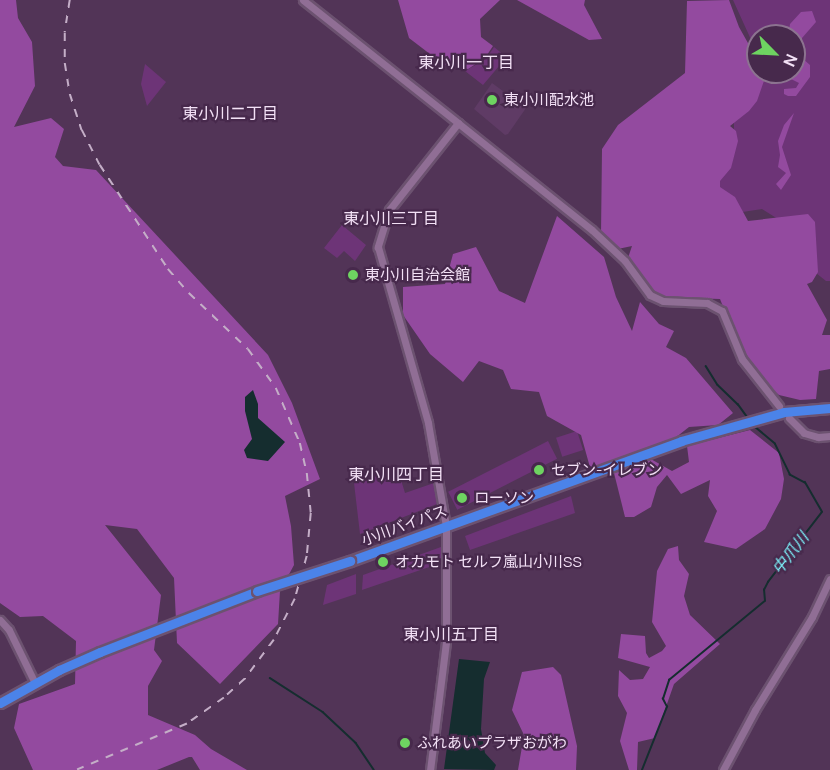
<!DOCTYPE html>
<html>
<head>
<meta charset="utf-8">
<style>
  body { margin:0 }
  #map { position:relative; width:830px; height:770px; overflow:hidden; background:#523457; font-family:Manrope,"Noto Sans JP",sans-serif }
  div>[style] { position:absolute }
  .built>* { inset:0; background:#5f3b65 }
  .green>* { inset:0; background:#6d3477; transform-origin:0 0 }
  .forest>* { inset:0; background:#934a9f }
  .water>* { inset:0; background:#152d2f }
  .stream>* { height:1.5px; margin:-0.75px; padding:0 0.75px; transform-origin:0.75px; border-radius:0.75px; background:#152d2f }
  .roads { filter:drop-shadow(2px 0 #6c5270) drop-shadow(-2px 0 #6c5270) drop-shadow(0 2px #6c5270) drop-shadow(0 -2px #6c5270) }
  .minor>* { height:7px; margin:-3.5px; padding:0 3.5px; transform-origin:3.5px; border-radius:3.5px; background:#906e95 }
  .highway>* { height:9px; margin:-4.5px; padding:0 4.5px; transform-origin:4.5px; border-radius:4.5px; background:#4b83e9 }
  .rail>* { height:1.5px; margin-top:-0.75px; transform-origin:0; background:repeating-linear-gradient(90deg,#c4aec7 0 8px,transparent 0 16px) }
  .bridges { filter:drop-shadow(2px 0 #6c5270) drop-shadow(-2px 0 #6c5270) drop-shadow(0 2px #6c5270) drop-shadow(0 -2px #6c5270) }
  .highway-bridge>* { height:9px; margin:-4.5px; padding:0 4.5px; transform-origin:4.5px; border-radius:4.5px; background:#4b83e9 }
  .dots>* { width:16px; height:16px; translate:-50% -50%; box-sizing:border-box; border:3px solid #47294c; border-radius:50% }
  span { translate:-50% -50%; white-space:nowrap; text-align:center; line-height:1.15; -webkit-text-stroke:4.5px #47294c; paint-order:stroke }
  .poi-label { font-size:15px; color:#f3e1f6 }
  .left { translate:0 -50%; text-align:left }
  .street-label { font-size:15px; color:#f3e1f6 }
  .neighbourhood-label { font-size:16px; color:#f3e1f6 }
  .water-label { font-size:16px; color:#7df4fc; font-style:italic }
  .north { position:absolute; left:746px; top:24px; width:60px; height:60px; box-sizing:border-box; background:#47294c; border:2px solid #8c7390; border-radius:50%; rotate:114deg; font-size:16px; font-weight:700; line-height:24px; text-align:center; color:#f3e1f6 }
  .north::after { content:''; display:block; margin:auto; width:21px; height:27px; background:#6ed361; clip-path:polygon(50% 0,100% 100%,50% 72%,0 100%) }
</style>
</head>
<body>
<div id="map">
  <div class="built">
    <div style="clip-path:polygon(492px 83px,526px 108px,508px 134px,505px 135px,474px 109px)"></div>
  </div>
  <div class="green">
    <div style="clip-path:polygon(733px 0,830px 0,830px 281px,826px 281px,796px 257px,797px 231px,762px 209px,736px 213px,717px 185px,734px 136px,734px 101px,758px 72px,794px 72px,794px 36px,758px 36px,758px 55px)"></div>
    <div style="clip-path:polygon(494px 47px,505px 56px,505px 59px,483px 85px,465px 71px,486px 59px)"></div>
    <div style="clip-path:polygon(145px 64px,166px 82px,147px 106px,141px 84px)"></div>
    <div style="clip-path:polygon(342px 225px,366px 245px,355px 261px,344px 251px,337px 258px,324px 248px)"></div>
    <div style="left:577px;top:431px;width:20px;height:22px;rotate:72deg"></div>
    <div style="left:548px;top:441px;width:20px;height:112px;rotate:63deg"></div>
    <div style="clip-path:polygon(398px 470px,405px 493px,434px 483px,437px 504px,360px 534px,354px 483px)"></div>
    <div style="clip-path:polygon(571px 496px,575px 513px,470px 550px,465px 536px)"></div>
    <div style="clip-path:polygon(441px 547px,441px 563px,362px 590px,363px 575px)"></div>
    <div style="clip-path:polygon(356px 574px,356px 594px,323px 605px,327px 585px)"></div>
  </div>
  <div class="forest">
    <div style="clip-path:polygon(0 0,16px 0,18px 18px,32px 42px,35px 86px,14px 127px,51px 118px,64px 129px,55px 157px,63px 166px,96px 170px,268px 355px,292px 403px,320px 479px,285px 496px,291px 526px,294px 565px,280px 591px,278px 624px,220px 684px,177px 643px,174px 578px,137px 529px,105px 525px,161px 595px,154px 650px,162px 661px,148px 686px,148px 715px,195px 735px,211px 749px,247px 770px,200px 770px,192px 757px,189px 757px,157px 770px,33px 770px,14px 728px,19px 704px,75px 684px,76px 641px,43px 616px,20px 617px,0 603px)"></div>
    <div style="clip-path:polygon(398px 0,500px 0,480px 19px,481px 37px,493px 46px,485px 58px,468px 69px,443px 64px,409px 38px)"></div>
    <div style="clip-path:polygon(517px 0,585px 0,584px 5px,602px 39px,589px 40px)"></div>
    <div style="clip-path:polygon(729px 0,739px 27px,753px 52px,758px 56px,758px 72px,767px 72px,757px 101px,749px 111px,730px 126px,736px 131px,738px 141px,731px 168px,720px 181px,720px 187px,735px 197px,748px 221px,808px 214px,815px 222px,818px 272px,812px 282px,807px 284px,827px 320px,822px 335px,830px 335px,830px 369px,819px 371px,816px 399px,800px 400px,779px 395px,748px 369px,720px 299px,654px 297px,627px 261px,632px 246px,613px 250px,601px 234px,602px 149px,618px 125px,685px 73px,687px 1px)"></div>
    <div style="clip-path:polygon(812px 11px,816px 22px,802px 38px,801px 50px,802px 58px,810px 65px,810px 77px,796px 96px,788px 96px,784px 94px,784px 89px,796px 88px,799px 83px,787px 77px,790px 72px,794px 72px,795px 58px,794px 36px,788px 36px,790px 24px,801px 12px)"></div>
    <div style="clip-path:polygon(794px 113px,782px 147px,791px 175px,781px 190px,776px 184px,786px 173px,778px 167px,780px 155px,778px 141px,784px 125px)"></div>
    <div style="clip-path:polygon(557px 216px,604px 257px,616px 297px,632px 331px,640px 302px,659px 324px,674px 331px,666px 347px,686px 358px,733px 413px,718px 425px,689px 427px,670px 442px,591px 471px,581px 435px,547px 416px,539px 392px,511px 389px,503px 370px,479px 361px,463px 382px,430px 354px,403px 315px,403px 287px,445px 284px,453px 254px,476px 247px,499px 291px,525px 303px)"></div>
    <div style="clip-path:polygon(750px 430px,779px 453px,784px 479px,781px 499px,765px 529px,736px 549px,704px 542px,717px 511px,708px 496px,710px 480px,681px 494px,667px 475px,657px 487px,651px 507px,634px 517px,625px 517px,614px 473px,649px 458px,672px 471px,689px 462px,687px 446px)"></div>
    <div style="clip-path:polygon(678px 546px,679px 560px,689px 574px,684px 596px,690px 615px,720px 644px,674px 684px,655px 738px,638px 742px,637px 770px,629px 770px,620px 741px,627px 713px,618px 696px,619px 670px,630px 680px,643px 679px,650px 667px,618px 658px,621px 634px,645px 636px,646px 653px,649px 658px,662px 651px,666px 646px,652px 622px,657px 571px,668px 549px)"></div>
    <div style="clip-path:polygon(553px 667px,561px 675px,577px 746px,576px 770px,518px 770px,524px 735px,512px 710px,522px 672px)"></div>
  </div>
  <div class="water">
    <div style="clip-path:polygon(253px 390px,258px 404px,258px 418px,285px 442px,268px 461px,247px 458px,244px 450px,252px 439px,245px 411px,245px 397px)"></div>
    <div style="clip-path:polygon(459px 659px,490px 662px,484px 679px,481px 729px,485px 753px,496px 765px,494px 770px,444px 769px)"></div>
  </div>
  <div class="stream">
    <div style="left:706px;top:366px;width:22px;rotate:58deg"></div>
    <div style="left:718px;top:385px;width:28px;rotate:44deg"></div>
    <div style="left:738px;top:404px;width:17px;rotate:54deg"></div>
    <div style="left:270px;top:678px;width:63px;rotate:32.7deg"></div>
    <div style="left:323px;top:712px;width:45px;rotate:43.2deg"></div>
    <div style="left:356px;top:743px;width:32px;rotate:56deg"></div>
    <div style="left:642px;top:770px;width:68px;rotate:-68.4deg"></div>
    <div style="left:667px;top:707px;width:9px;rotate:-117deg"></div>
    <div style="left:663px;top:699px;width:20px;rotate:-72deg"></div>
    <div style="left:669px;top:680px;width:124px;rotate:-39.5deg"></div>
    <div style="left:765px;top:601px;width:11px;rotate:-95deg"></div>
    <div style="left:764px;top:590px;width:9px;rotate:-63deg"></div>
    <div style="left:768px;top:582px;width:88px;rotate:-52.4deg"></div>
    <div style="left:822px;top:512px;width:34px;rotate:-120deg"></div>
    <div style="left:805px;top:483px;width:17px;rotate:-152deg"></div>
    <div style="left:790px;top:475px;width:34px;rotate:-116deg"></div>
    <div style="left:775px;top:444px;width:30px;rotate:-140deg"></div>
  </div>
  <div class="roads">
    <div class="minor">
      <div style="left:303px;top:0;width:198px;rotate:38.4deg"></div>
      <div style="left:458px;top:123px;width:111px;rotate:128.4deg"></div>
      <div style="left:389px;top:210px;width:39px;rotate:107deg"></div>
      <div style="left:378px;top:247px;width:183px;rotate:74.1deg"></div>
      <div style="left:428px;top:423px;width:105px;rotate:80.1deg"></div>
      <div style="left:446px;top:526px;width:116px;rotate:90deg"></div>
      <div style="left:446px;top:642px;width:129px;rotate:97.1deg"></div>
      <div style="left:458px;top:123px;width:171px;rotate:38.6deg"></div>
      <div style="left:592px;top:230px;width:45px;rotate:43.2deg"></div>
      <div style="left:625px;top:261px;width:42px;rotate:53.7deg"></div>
      <div style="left:650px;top:295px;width:14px;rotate:25deg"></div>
      <div style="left:663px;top:301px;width:44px;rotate:2.6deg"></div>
      <div style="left:707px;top:303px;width:17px;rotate:28deg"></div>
      <div style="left:722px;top:311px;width:52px;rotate:67.4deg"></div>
      <div style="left:742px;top:359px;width:60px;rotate:51.8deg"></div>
      <div style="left:789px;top:418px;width:21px;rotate:45deg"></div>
      <div style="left:804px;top:433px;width:15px;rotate:16deg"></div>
      <div style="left:818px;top:437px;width:12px;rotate:-5deg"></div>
      <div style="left:0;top:620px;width:13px;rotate:48deg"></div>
      <div style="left:9px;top:630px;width:59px;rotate:63.9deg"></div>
      <div style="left:723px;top:770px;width:68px;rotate:-61.9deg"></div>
      <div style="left:755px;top:710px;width:109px;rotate:-58.5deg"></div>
      <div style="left:812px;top:617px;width:42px;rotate:-64.7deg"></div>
    </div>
    <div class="highway">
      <div style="left:350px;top:561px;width:352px;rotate:-19.9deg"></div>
      <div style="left:681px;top:441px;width:107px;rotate:-15.7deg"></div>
      <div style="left:784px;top:412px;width:46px;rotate:-5deg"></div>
      <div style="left:0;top:703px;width:68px;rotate:-29.2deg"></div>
      <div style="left:59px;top:670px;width:45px;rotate:-23.7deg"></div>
      <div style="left:100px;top:652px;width:168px;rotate:-21.2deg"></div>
    </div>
  </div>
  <div class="rail">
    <div style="left:70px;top:0;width:33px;rotate:99deg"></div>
    <div style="left:65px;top:33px;width:30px;rotate:90deg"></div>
    <div style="left:65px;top:63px;width:31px;rotate:81deg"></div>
    <div style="left:70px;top:94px;width:38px;rotate:72deg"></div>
    <div style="left:82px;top:130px;width:39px;rotate:63deg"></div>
    <div style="left:100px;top:165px;width:124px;rotate:56.8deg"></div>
    <div style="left:168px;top:269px;width:32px;rotate:49deg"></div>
    <div style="left:189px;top:293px;width:81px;rotate:43.5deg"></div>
    <div style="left:248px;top:349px;width:48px;rotate:54.3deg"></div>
    <div style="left:276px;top:388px;width:60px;rotate:66.4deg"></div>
    <div style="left:300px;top:443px;width:31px;rotate:77deg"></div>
    <div style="left:307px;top:473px;width:40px;rotate:84.3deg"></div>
    <div style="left:311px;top:513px;width:43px;rotate:95.3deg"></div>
    <div style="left:307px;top:556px;width:45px;rotate:105.6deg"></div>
    <div style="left:295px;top:599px;width:46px;rotate:117.1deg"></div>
    <div style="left:274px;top:640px;width:49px;rotate:126.6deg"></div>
    <div style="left:245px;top:679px;width:28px;rotate:138deg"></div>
    <div style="left:224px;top:698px;width:45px;rotate:144.9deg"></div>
    <div style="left:187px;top:724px;width:119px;rotate:157.3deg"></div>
  </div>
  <div class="bridges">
    <div class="highway-bridge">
      <div style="left:257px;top:591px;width:98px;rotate:-17.9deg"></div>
    </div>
  </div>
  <div class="dots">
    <div style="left:492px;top:100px;background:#6ed361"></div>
    <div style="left:353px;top:275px;background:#6ed361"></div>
    <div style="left:539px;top:470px;background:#6ed361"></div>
    <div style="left:462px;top:498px;background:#6ed361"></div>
    <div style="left:383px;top:562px;background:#6ed361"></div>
    <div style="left:405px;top:743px;background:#6ed361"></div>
  </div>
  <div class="poi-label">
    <span class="left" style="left:504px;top:100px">東小川配水池</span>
    <span class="left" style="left:365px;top:275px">東小川自治会館</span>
    <span class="left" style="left:551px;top:470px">セブン-イレブン</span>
    <span class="left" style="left:474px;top:498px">ローソン</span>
    <span class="left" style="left:395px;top:562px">オカモト セルフ嵐山小川SS</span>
    <span class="left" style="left:417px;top:743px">ふれあいプラザおがわ</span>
  </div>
  <div class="street-label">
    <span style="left:404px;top:525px;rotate:-20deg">小川バイパス</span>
  </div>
  <div class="neighbourhood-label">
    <span style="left:466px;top:62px">東小川一丁目</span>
    <span style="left:230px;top:113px">東小川二丁目</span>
    <span style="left:391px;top:218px">東小川三丁目</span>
    <span style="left:396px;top:474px">東小川四丁目</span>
    <span style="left:451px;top:634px">東小川五丁目</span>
  </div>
  <div class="water-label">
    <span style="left:790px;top:553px;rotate:-52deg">中爪川</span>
  </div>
  <div class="north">N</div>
</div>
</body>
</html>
